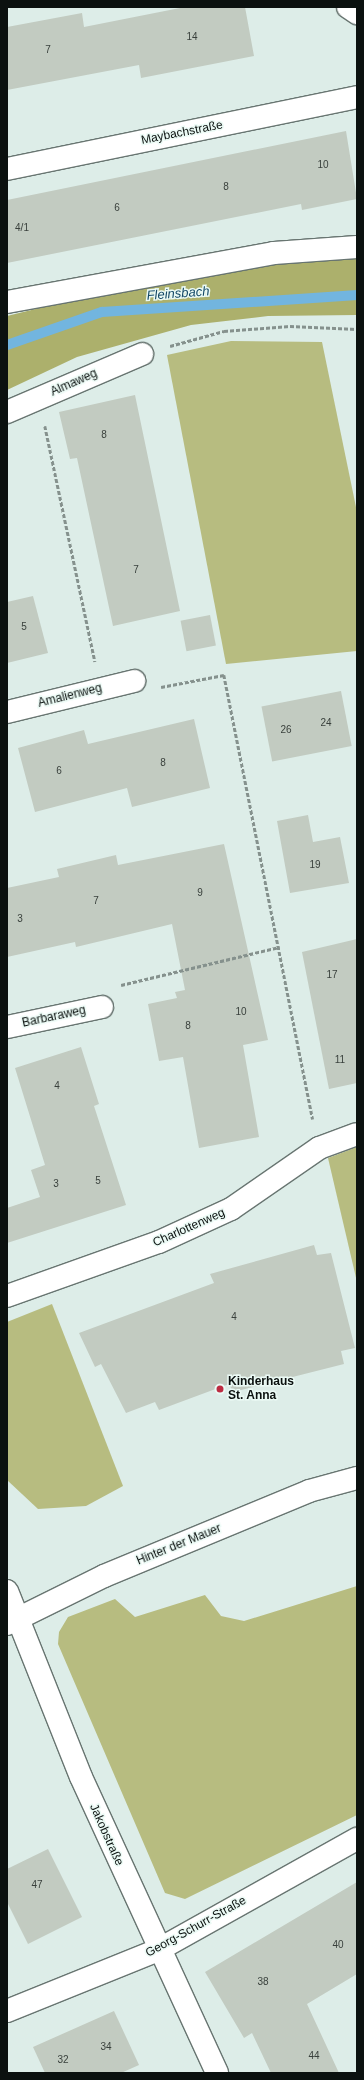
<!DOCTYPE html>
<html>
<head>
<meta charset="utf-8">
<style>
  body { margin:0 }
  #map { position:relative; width:364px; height:2080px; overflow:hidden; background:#ddede8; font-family:Arial,sans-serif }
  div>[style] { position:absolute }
  .green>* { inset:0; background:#b7bc80 }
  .forest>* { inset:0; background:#acb06c }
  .stream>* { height:10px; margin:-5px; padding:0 5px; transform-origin:5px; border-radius:5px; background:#72b5df }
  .building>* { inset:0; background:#c2cbc1; transform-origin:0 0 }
  .path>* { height:2.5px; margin-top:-1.25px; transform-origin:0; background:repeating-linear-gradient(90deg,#85918d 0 4px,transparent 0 6px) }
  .roads { filter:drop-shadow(1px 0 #687571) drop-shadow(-1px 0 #687571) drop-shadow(0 1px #687571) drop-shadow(0 -1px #687571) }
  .minor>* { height:22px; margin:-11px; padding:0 11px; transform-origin:11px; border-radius:11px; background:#fff }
  .dots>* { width:11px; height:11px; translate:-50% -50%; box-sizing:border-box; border:2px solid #ebfaf5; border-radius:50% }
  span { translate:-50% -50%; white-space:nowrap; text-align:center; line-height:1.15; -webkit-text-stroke:3px #ebfaf5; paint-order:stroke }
  .number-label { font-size:10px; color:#39403c }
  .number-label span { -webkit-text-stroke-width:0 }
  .street-label { font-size:12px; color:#0b110f }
  .poi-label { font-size:12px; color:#0b110f; font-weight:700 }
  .left { translate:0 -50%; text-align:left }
  .water-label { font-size:13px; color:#124764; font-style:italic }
  .frame { position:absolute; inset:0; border:8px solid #0b110f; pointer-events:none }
</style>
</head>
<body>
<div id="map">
  <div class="green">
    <div style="clip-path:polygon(231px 341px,322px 342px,357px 512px,357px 651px,226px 664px,167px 355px)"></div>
    <div style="clip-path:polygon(357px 1147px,357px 1282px,328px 1158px)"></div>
    <div style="clip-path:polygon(52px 1304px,123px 1486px,86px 1506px,38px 1509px,7px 1480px,7px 1322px)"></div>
    <div style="clip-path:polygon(357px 1586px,357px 1815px,185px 1899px,165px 1893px,58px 1644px,59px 1632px,68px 1617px,115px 1599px,135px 1617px,205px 1595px,221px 1616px,244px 1621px)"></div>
  </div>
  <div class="forest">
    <div style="clip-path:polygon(357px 255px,357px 315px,268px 316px,191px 325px,77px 357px,7px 390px,7px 316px,121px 288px,290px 257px)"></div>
  </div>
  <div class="stream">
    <div style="left:7px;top:345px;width:101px;rotate:-19.2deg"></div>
    <div style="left:102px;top:312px;width:256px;rotate:-3.8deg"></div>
  </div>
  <div class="building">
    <div style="clip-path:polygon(185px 7px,245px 7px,254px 56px,141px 78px,139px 65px,7px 90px,7px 27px,82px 13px,84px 27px)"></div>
    <div style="clip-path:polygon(346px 131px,357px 199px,302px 210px,301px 204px,7px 263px,7px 200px)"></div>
    <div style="clip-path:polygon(135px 395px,180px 611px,113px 626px,77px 458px,70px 459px,59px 412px)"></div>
    <div style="clip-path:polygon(33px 596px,48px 653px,7px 663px,7px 602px)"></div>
    <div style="left:210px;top:615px;width:31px;height:30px;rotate:79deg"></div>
    <div style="left:341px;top:691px;width:56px;height:81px;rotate:79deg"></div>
    <div style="clip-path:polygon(194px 719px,210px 788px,132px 807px,127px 788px,35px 812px,18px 748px,84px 730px,88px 744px)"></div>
    <div style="clip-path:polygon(308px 815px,313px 842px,340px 837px,349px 883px,290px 893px,277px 821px)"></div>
    <div style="clip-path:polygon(224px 844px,268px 1040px,243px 1045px,259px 1137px,199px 1148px,183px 1057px,159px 1061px,148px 1004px,177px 998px,175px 992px,185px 990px,172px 924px,76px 947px,75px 942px,7px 957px,7px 888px,59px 877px,57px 869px,116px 855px,118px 865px)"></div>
    <div style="clip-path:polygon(357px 939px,357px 1083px,329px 1089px,302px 952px)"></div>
    <div style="clip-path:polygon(81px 1047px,99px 1104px,94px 1106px,126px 1205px,7px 1243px,7px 1208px,40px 1197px,31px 1170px,45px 1165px,15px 1068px)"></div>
    <div style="clip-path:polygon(314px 1245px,317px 1255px,331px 1253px,355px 1348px,341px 1351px,344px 1364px,233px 1392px,229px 1384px,159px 1410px,155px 1402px,126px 1413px,101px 1364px,95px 1367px,79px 1333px,214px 1283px,210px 1274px)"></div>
    <div style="clip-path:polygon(48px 1849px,82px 1917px,28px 1944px,7px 1902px,7px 1869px)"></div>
    <div style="clip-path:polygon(357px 1882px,357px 1974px,307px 2004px,339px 2073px,271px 2073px,252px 2033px,244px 2038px,205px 1972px)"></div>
    <div style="clip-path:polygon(114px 2011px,139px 2065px,121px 2073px,45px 2073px,33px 2047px)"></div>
  </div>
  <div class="path">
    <div style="left:170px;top:346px;width:56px;rotate:-15.5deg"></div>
    <div style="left:224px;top:331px;width:66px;rotate:-4.3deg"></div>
    <div style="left:290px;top:326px;width:67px;rotate:2.6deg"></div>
    <div style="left:45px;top:426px;width:241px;rotate:78deg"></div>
    <div style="left:161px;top:687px;width:64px;rotate:-10.8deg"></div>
    <div style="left:224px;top:675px;width:453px;rotate:78.7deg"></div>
    <div style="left:121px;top:985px;width:163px;rotate:-13.5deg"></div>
  </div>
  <div class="roads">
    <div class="minor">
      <div style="left:348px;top:7px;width:11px;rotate:34deg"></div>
      <div style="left:7px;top:169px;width:357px;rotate:-11.6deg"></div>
      <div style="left:7px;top:302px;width:271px;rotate:-10.4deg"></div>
      <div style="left:274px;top:253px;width:83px;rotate:-4.1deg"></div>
      <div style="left:7px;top:412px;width:147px;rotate:-23.2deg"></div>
      <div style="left:7px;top:712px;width:131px;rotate:-13.7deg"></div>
      <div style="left:7px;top:1027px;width:97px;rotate:-11.9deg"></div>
      <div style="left:7px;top:1296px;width:161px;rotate:-19.6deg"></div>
      <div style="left:159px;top:1242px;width:79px;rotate:-24.6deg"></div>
      <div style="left:231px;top:1209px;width:107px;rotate:-34.7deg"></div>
      <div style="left:319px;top:1148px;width:40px;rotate:-20.2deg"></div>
      <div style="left:7px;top:1591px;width:200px;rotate:68.3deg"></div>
      <div style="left:81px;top:1777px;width:326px;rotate:65.3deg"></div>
      <div style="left:7px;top:1624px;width:108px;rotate:-26.3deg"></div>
      <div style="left:104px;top:1576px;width:222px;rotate:-22.5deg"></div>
      <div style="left:309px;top:1491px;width:50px;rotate:-15.2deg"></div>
      <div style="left:7px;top:2011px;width:163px;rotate:-22deg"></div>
      <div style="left:158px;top:1950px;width:228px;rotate:-29.2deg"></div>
    </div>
  </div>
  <div class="dots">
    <div style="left:220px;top:1389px;background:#bd2c42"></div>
  </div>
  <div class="number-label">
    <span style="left:192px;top:37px">14</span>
    <span style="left:48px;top:50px">7</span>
    <span style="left:323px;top:165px">10</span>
    <span style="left:226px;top:187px">8</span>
    <span style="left:117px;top:208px">6</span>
    <span style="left:22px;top:228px">4/1</span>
    <span style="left:104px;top:435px">8</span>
    <span style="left:136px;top:570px">7</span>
    <span style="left:24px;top:627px">5</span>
    <span style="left:326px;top:723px">24</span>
    <span style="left:286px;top:730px">26</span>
    <span style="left:163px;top:763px">8</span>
    <span style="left:59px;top:771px">6</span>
    <span style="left:315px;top:865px">19</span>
    <span style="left:200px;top:893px">9</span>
    <span style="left:96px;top:901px">7</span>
    <span style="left:20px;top:919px">3</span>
    <span style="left:332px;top:975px">17</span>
    <span style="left:241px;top:1012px">10</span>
    <span style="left:188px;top:1026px">8</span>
    <span style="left:340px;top:1060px">11</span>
    <span style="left:57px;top:1086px">4</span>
    <span style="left:98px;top:1181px">5</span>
    <span style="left:56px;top:1184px">3</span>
    <span style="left:234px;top:1317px">4</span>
    <span style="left:37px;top:1885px">47</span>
    <span style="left:338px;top:1945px">40</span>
    <span style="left:263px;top:1982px">38</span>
    <span style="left:106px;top:2047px">34</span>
    <span style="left:314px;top:2056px">44</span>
    <span style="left:63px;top:2060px">32</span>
  </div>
  <div class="street-label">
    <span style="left:182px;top:133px;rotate:-11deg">Maybachstraße</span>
    <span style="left:74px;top:383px;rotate:-24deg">Almaweg</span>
    <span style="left:70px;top:696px;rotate:-14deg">Amalienweg</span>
    <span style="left:54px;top:1017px;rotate:-12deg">Barbaraweg</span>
    <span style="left:189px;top:1228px;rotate:-24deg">Charlottenweg</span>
    <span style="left:179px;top:1545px;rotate:-22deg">Hinter der Mauer</span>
    <span style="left:106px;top:1835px;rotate:66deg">Jakobstraße</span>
    <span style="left:196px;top:1927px;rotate:-29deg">Georg-Schurr-Straße</span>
  </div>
  <div class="poi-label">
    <span class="left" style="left:228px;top:1389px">Kinderhaus<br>St. Anna</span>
  </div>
  <div class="water-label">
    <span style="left:178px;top:294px;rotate:-4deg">Fleinsbach</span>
  </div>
  <div class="frame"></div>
</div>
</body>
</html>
